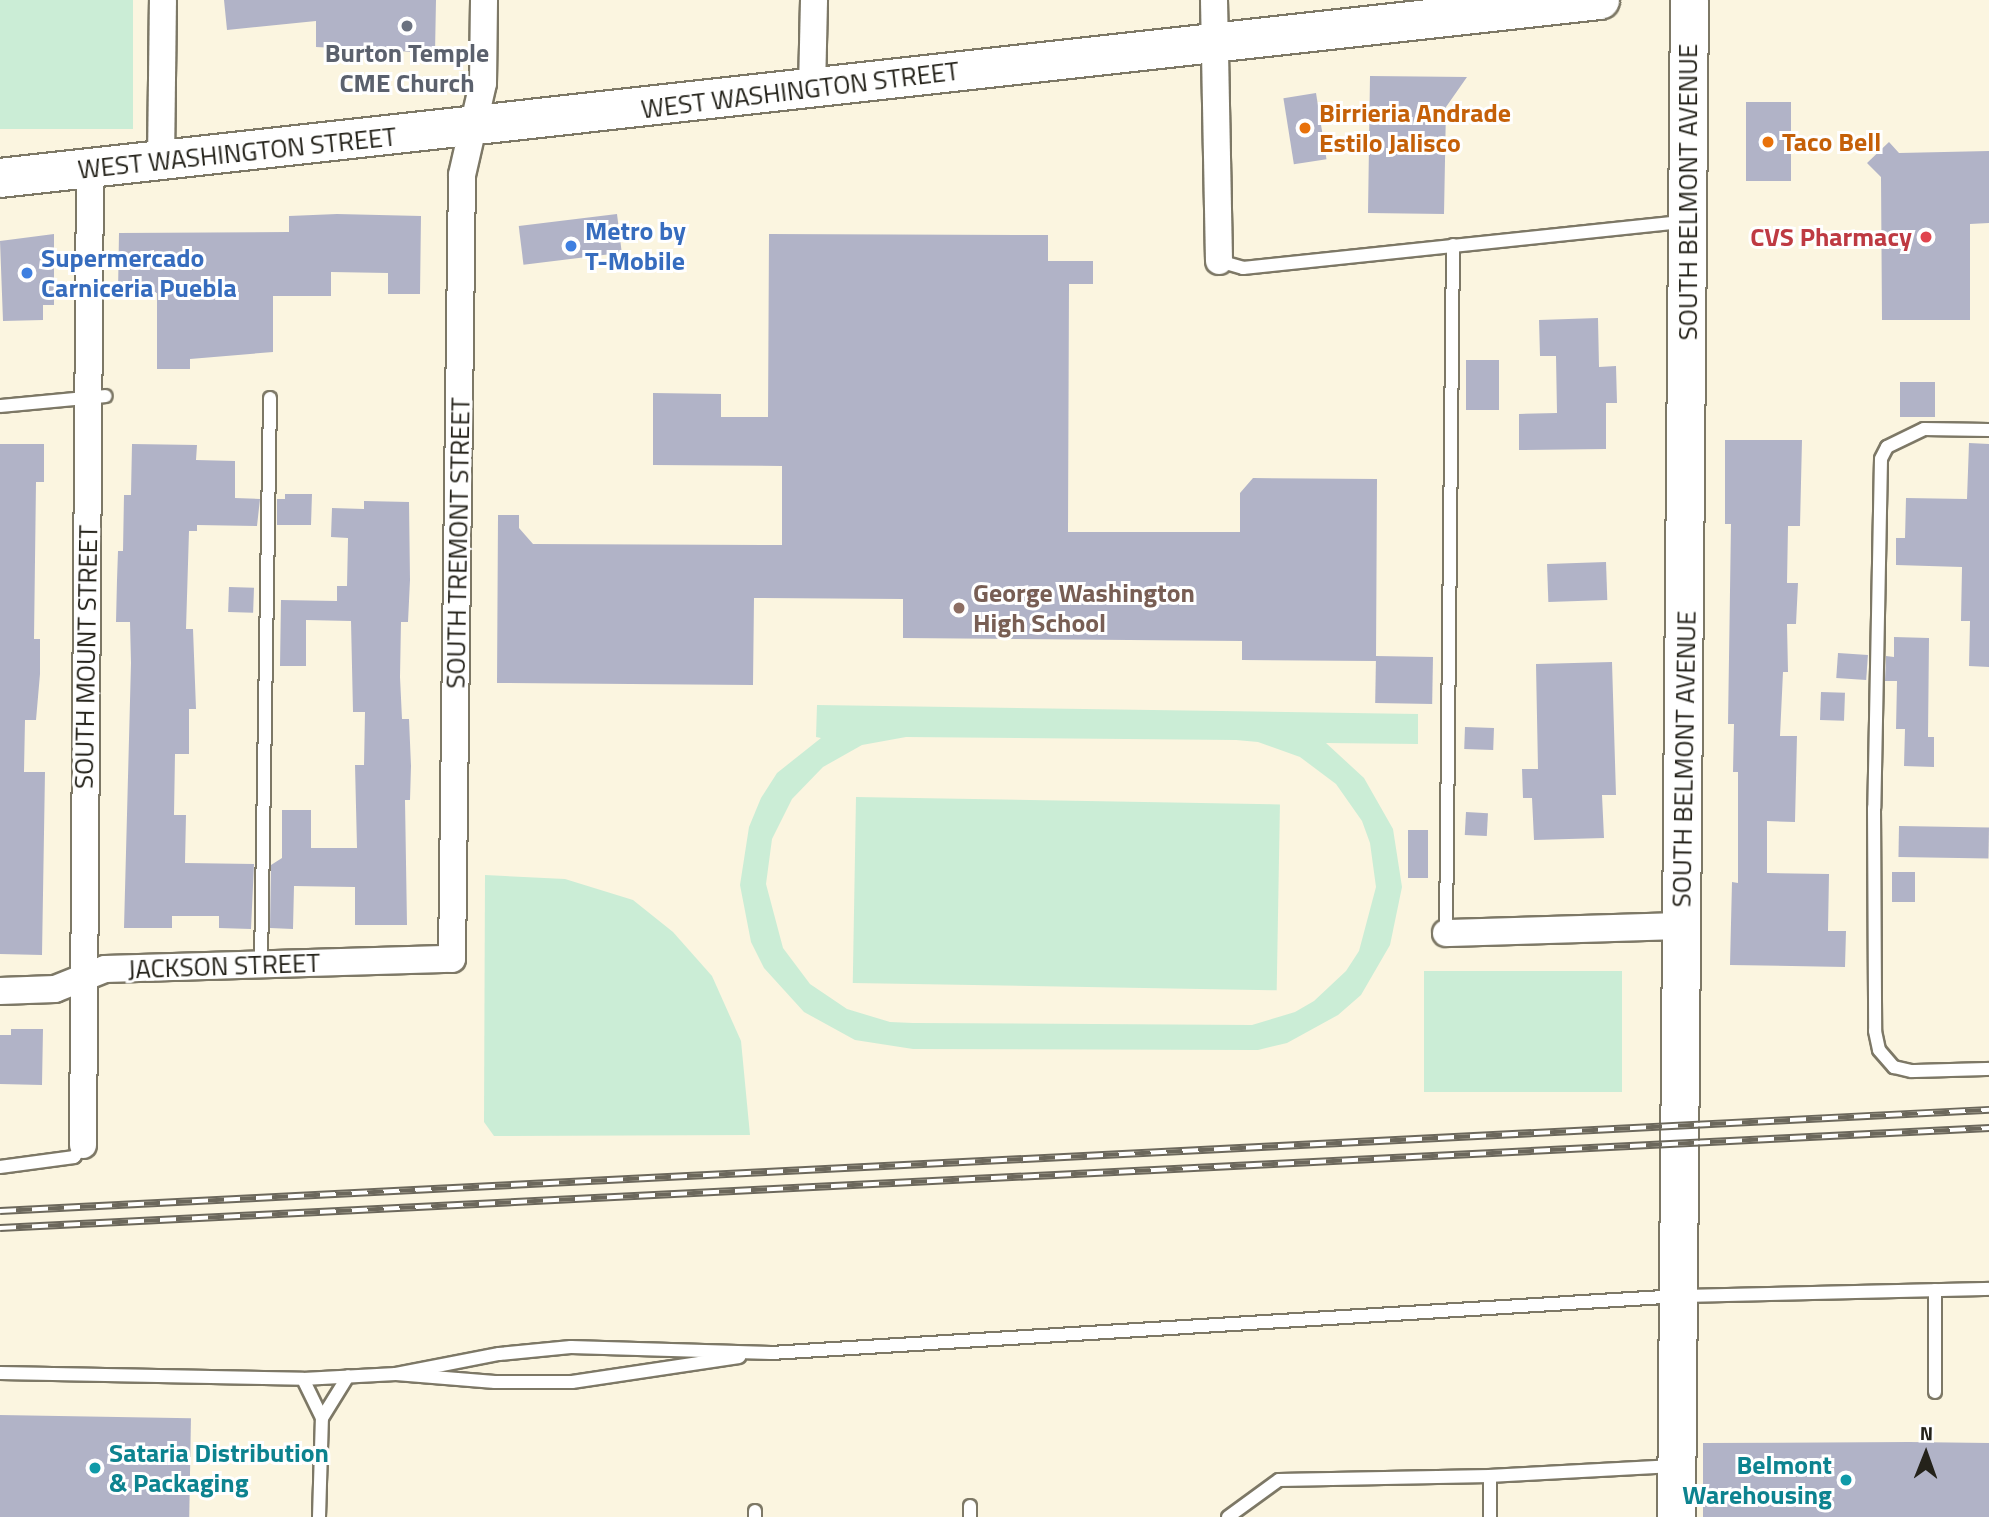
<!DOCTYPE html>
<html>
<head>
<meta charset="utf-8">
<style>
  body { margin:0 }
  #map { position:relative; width:1989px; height:1517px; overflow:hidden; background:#fbf5e0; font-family:"Titillium Web",sans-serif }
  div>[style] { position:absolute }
  .green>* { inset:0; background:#cbedd6; transform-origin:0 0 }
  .building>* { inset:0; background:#b1b3c7; transform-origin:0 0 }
  .roads { filter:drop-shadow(2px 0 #7d7866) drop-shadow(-2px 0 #7d7866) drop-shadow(0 2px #7d7866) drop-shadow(0 -2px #7d7866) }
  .lane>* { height:12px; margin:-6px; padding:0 6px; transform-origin:6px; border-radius:6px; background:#fff }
  .street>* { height:26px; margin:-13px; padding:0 13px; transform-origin:13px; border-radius:13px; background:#fff }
  .secondary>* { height:37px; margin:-18.5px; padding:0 18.5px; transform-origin:18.5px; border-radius:18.5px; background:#fff }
  .primary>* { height:38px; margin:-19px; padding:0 19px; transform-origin:19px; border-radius:19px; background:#fff }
  .rail>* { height:8px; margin-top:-4px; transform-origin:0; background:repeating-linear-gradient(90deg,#fff 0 16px,#6c685c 0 32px); box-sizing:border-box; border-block:2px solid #6c685c }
  .dots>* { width:19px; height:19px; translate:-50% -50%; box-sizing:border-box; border:4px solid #fff; border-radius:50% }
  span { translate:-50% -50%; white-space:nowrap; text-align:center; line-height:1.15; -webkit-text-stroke:6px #fff; paint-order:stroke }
  .worship-label { font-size:26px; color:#5b616d; font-weight:700 }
  .street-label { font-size:26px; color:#24221a }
  .food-label { font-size:26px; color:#c56008; font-weight:700 }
  .left { translate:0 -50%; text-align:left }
  .shop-label { font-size:26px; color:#366cbe; font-weight:700 }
  .health-label { font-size:26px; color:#be3a42; font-weight:700 }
  .right { translate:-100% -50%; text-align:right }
  .education-label { font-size:26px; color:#785e54; font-weight:700 }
  .culture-label { font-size:26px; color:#0d838f; font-weight:700 }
  .north { position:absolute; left:1891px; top:1419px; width:70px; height:70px; -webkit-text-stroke:5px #fff; paint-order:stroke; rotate:1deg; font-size:19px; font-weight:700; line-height:28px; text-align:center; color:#24221a }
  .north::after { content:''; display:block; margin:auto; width:24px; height:32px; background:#24221a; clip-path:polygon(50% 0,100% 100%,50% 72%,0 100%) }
</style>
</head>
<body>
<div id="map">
  <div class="green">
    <div style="left:0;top:0;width:133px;height:129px"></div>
    <div style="clip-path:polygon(evenodd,817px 705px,1418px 714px,1418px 744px,1326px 743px,1364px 778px,1393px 829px,1402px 887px,1390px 945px,1361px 995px,1338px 1015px,1287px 1043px,1258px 1050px,913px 1049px,855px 1040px,804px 1012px,764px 968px,751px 942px,740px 885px,749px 827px,761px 798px,777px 773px,821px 738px,816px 737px,817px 705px,906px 737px,1236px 740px,1258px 742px,1300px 757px,1336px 784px,1362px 821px,1370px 843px,1376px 887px,1359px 951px,1346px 971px,1314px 1001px,1295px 1012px,1252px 1025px,913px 1023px,890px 1022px,847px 1009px,810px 984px,783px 948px,766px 884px,772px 839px,792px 799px,823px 767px,862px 745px,906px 737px)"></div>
    <div style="left:856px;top:797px;width:424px;height:186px;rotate:1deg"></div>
    <div style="clip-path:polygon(485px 875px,565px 879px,633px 900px,673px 932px,712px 976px,741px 1041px,750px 1135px,494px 1136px,484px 1122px)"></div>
    <div style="left:1424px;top:971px;width:198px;height:121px"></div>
  </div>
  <div class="building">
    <div style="clip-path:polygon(224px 0,436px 0,435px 53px,316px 47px,316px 21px,227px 30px)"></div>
    <div style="clip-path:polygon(1370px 76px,1467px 77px,1446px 107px,1444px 214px,1368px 213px)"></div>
    <div style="left:1316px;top:93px;width:67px;height:33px;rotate:81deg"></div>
    <div style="left:1746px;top:102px;width:45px;height:79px"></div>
    <div style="clip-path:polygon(1889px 142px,1899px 153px,1989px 151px,1989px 223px,1970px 224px,1970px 320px,1882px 320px,1881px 177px,1867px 163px)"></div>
    <div style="clip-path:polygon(337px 214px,421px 216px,420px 294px,388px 294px,388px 273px,331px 272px,331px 296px,273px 296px,273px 352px,190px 359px,190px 369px,157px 369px,157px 293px,118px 292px,119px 233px,289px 232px,289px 216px)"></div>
    <div style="left:617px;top:214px;width:39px;height:99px;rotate:83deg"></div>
    <div style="clip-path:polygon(54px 234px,54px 305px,43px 305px,43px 320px,3px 321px,0 241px)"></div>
    <div style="clip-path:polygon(769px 234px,1048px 235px,1048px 261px,1093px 261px,1093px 284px,1069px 284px,1068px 532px,1240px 532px,1240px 493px,1253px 478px,1377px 479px,1376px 661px,1242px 660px,1242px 641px,903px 638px,903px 599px,754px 598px,753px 685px,497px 683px,498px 515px,519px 515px,519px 528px,533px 544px,782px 545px,782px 466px,653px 465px,653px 393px,721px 394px,721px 417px,768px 417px)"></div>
    <div style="clip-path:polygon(1598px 318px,1599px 367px,1616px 366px,1617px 403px,1606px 403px,1606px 449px,1519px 450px,1519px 414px,1557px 413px,1556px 356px,1540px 356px,1539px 320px)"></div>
    <div style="left:1466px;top:360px;width:33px;height:50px"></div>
    <div style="left:1900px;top:382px;width:35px;height:35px"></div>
    <div style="clip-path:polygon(1725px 440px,1802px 440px,1800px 526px,1788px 526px,1787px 583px,1798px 583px,1796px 624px,1787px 624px,1788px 672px,1783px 672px,1780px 736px,1797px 736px,1795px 822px,1767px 821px,1767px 873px,1829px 874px,1828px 931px,1846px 931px,1845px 967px,1730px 965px,1732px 882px,1738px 883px,1738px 772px,1733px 772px,1734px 724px,1728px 724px,1731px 524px,1725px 524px)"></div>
    <div style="clip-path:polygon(1969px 443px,1989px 444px,1989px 667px,1969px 666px,1970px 621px,1961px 621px,1962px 567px,1896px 565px,1896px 538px,1905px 538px,1906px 498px,1967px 499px)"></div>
    <div style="clip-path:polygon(0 444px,44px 444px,44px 482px,36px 482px,34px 639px,40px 639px,40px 674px,36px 720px,25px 720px,24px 772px,45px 772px,42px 955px,0 954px)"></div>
    <div style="clip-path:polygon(132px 444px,197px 445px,196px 460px,235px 461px,235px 498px,260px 499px,257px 526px,197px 525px,197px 531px,189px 531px,186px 629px,193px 629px,196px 709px,189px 709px,189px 754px,175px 754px,174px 815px,186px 815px,185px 863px,254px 864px,251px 929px,219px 928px,219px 916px,172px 916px,172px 928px,124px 928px,131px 663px,130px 622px,116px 622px,117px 580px,118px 551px,123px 551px,124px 495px,131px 495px)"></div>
    <div style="clip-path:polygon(285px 494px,312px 494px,311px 525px,277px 525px,277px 499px,285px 499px)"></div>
    <div style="clip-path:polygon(364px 501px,409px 502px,410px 580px,408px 622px,401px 622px,400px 677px,402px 719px,409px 719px,411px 766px,410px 800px,405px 800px,407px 925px,355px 925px,355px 887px,294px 886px,293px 929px,270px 928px,271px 865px,282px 858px,282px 810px,311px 810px,311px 848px,357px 848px,355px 765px,364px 765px,365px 712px,353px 712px,351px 621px,306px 620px,306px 666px,280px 666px,281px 600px,337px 601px,337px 586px,347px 586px,348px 538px,331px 537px,332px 508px,364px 509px)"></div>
    <div style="left:1606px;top:562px;width:38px;height:59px;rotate:88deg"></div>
    <div style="left:229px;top:587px;width:25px;height:25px;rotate:2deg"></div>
    <div style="clip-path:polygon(1894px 637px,1929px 638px,1928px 737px,1934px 737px,1934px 767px,1904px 766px,1905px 729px,1896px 729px,1897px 681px,1885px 681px,1886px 656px,1894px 657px)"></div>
    <div style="left:1838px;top:653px;width:30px;height:25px;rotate:4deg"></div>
    <div style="left:1376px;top:656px;width:57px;height:47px;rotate:1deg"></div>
    <div style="clip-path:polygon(1612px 662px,1616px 795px,1602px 795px,1604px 838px,1534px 840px,1532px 798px,1523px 798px,1522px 769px,1538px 769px,1536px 664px)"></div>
    <div style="left:1821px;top:692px;width:24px;height:28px;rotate:2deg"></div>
    <div style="left:1465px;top:727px;width:29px;height:22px;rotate:2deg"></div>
    <div style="left:1466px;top:812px;width:22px;height:23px;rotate:3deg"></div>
    <div style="left:1899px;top:826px;width:90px;height:31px;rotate:1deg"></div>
    <div style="left:1408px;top:830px;width:20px;height:48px"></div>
    <div style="left:1892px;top:872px;width:23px;height:30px"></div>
    <div style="clip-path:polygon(11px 1029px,43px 1029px,42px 1085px,0 1084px,0 1035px,11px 1035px)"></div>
    <div style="left:0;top:1415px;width:191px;height:102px;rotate:1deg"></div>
    <div style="clip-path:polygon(1909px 1442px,1989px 1443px,1989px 1517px,1703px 1517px,1703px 1443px)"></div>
  </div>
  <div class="roads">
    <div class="lane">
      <div style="left:1219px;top:261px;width:25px;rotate:16deg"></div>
      <div style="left:1243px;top:268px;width:443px;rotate:-6deg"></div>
      <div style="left:0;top:406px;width:106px;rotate:-5.4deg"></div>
      <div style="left:1989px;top:430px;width:65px;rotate:-179.1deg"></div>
      <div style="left:1924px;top:429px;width:41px;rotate:154.1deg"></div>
      <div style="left:1887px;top:447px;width:13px;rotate:117deg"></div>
      <div style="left:1881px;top:459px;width:349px;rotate:91.1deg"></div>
      <div style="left:1874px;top:808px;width:223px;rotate:89.7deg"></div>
      <div style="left:1875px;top:1031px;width:19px;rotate:78deg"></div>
      <div style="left:1879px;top:1050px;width:23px;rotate:49deg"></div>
      <div style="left:1894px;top:1067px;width:18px;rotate:13deg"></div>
      <div style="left:1912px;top:1071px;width:77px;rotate:-1.5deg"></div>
      <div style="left:1446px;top:933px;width:688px;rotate:-89.42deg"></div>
      <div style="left:261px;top:965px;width:567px;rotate:-89.09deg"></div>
      <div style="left:0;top:1167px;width:75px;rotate:-7.7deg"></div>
      <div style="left:74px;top:1157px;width:15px;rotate:-53deg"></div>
      <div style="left:1935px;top:1290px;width:102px;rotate:90deg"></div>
      <div style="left:0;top:1373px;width:303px;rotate:1.1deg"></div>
      <div style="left:303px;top:1379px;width:93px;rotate:-3.1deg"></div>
      <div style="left:396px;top:1374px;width:99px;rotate:4.6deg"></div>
      <div style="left:495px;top:1382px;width:77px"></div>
      <div style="left:572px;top:1382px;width:169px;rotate:-8.5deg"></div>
      <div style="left:396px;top:1374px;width:105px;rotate:-11deg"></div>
      <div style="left:499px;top:1354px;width:72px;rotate:-5.6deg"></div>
      <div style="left:571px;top:1347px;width:200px;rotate:1.7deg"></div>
      <div style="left:771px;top:1353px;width:910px;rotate:-3.59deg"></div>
      <div style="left:1679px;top:1296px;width:310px;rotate:-1.3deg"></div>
      <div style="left:303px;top:1379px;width:43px;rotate:64deg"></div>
      <div style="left:1490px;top:1476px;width:41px;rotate:90deg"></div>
      <div style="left:755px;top:1511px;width:6px;rotate:90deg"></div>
      <div style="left:319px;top:1517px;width:99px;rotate:-88.3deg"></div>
      <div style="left:322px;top:1418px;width:49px;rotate:-58.2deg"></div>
      <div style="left:970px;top:1517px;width:11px;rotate:-90deg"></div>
      <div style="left:1228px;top:1517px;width:63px;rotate:-36deg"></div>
      <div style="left:1279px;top:1480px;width:211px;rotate:-1.1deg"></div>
      <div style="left:1490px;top:1476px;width:183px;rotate:-3.1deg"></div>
    </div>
    <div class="street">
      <div style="left:1214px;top:0;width:261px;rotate:88.9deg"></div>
      <div style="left:812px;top:89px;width:89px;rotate:-88.7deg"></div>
      <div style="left:161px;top:161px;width:161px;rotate:-89.3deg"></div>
      <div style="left:1446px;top:933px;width:237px;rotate:-1.7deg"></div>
      <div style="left:0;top:991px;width:55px;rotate:-2.1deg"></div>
      <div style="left:55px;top:989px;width:54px;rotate:-21.8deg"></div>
      <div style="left:105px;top:969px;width:347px;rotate:-1.7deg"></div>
      <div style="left:452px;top:959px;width:784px;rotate:-89.27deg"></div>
      <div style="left:462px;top:175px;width:94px;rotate:-77.1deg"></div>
      <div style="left:483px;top:83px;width:83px;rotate:-89.3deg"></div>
      <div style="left:83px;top:1145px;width:977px;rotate:-89.59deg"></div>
    </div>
    <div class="secondary">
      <div style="left:1676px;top:1517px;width:1517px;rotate:-89.51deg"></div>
    </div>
    <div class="primary">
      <div style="left:0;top:178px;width:1610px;rotate:-6.35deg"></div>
    </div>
  </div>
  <div class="rail">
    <div style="left:0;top:1211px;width:1992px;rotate:-2.91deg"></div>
    <div style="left:0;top:1228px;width:1992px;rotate:-2.88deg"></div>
  </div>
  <div class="dots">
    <div style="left:407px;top:26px;background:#6b7280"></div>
    <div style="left:1305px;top:128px;background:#e8710a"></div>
    <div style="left:1768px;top:142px;background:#e8710a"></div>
    <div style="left:1926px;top:237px;background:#e0444e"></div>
    <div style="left:571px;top:246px;background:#3f7fe0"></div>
    <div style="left:27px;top:273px;background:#3f7fe0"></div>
    <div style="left:959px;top:608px;background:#8d6e63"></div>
    <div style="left:95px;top:1468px;background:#0f9aa8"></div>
    <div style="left:1846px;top:1480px;background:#0f9aa8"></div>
  </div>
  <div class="worship-label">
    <span style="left:407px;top:68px">Burton Temple<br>CME Church</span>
  </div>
  <div class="street-label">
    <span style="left:800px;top:90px;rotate:-7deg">WEST WASHINGTON STREET</span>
    <span style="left:237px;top:153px;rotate:-6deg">WEST WASHINGTON STREET</span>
    <span style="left:1688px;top:192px;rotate:-90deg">SOUTH BELMONT AVENUE</span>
    <span style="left:458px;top:543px;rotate:-89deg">SOUTH TREMONT STREET</span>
    <span style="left:86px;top:657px;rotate:-89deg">SOUTH MOUNT STREET</span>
    <span style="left:1684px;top:759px;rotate:-89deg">SOUTH BELMONT AVENUE</span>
    <span style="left:224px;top:966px;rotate:-2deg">JACKSON STREET</span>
  </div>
  <div class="food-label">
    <span class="left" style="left:1319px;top:128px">Birrieria Andrade<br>Estilo Jalisco</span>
    <span class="left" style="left:1782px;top:142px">Taco Bell</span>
  </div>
  <div class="shop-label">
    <span class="left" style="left:585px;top:246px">Metro by<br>T-Mobile</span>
    <span class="left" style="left:41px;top:273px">Supermercado<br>Carniceria Puebla</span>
  </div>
  <div class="health-label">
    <span class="right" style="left:1912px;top:237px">CVS Pharmacy</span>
  </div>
  <div class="education-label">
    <span class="left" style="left:973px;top:608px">George Washington<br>High School</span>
  </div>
  <div class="culture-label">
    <span class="left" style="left:109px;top:1468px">Sataria Distribution<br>&amp; Packaging</span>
    <span class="right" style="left:1832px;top:1480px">Belmont<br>Warehousing</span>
  </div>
  <div class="north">N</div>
</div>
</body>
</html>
